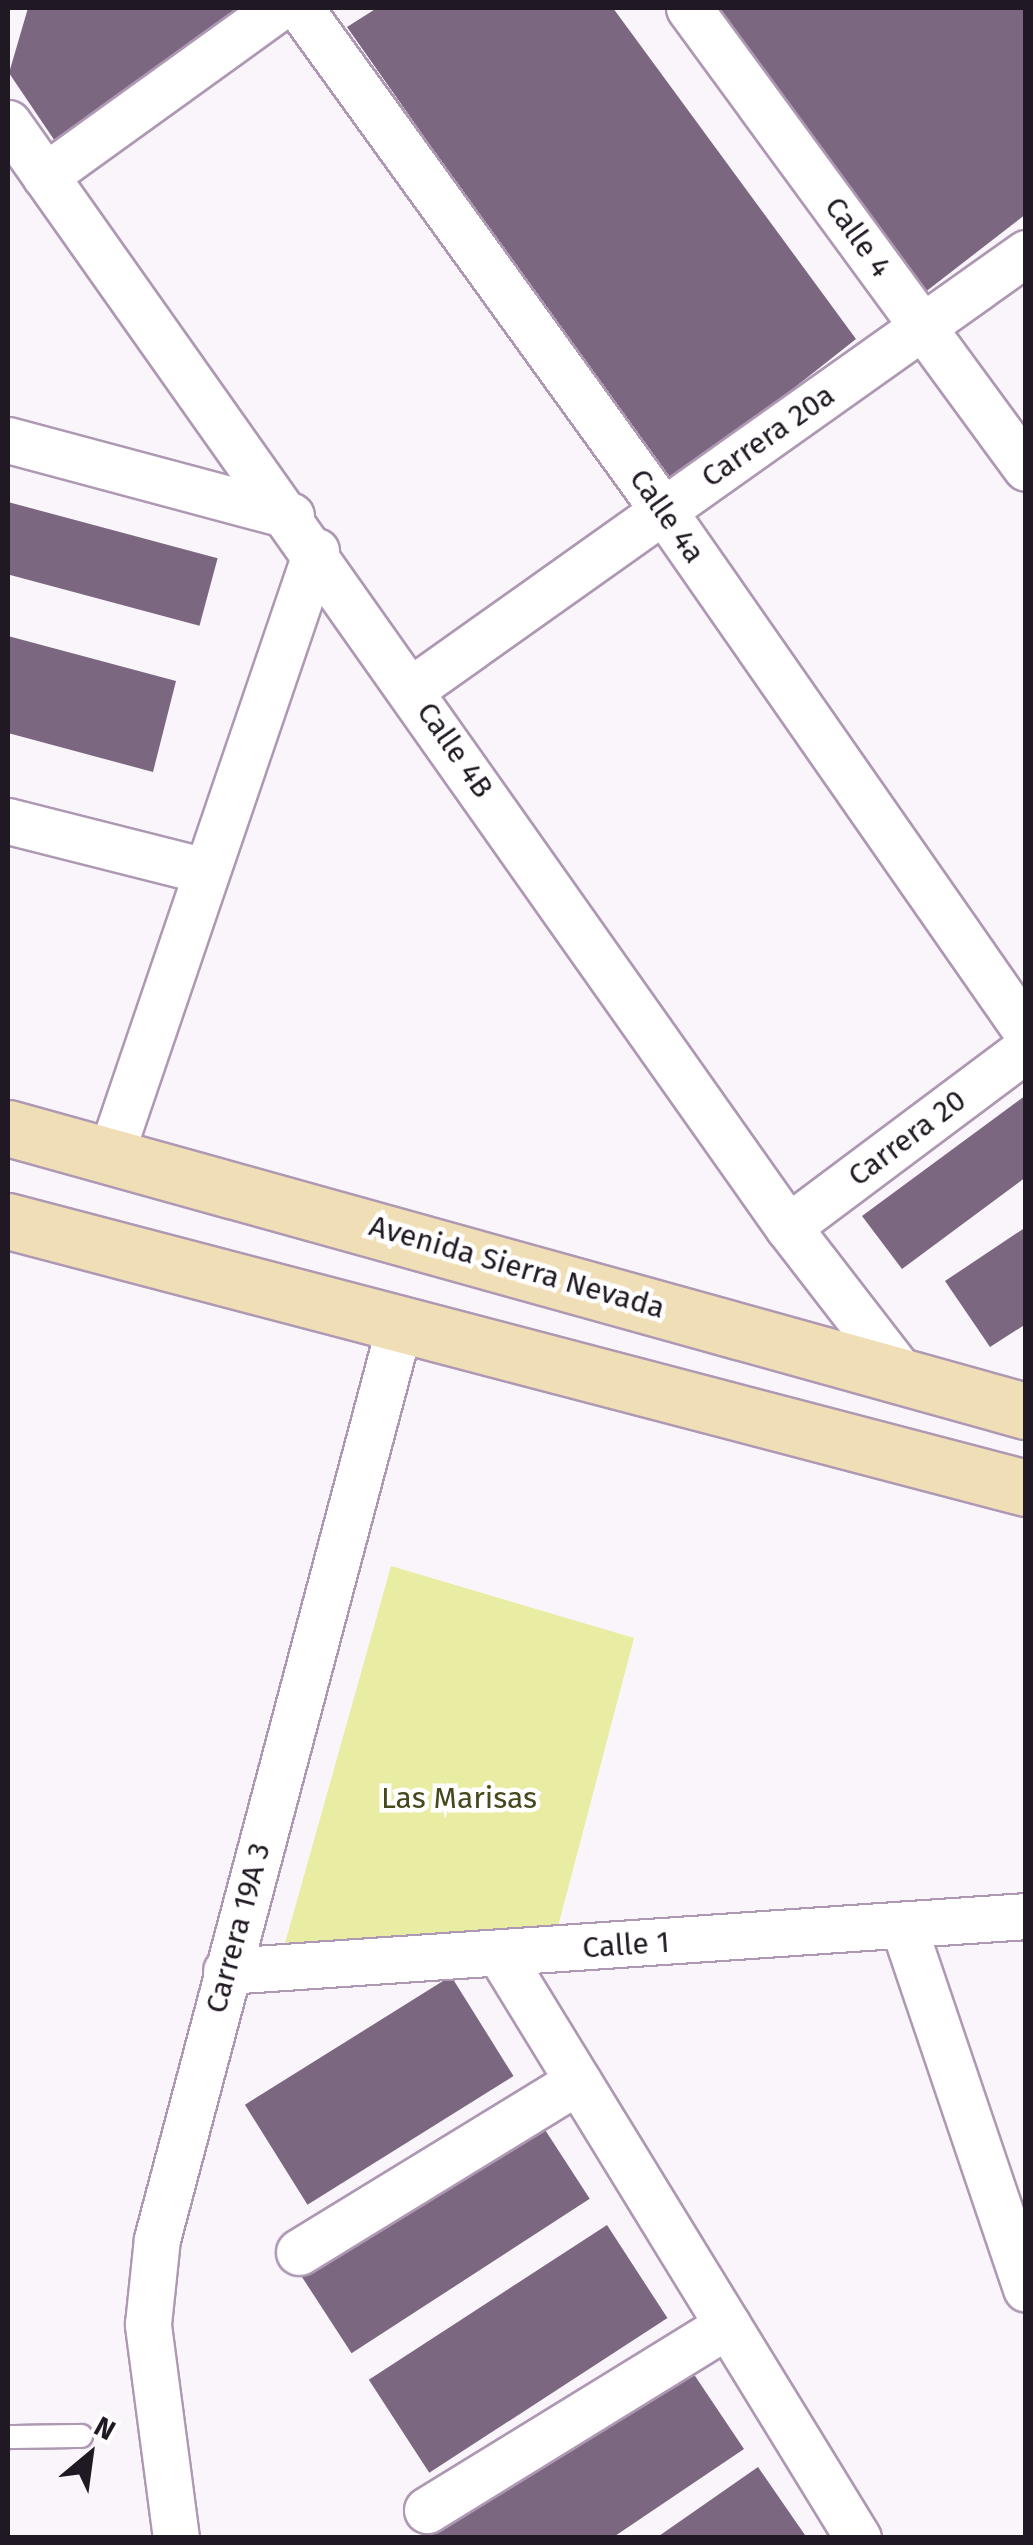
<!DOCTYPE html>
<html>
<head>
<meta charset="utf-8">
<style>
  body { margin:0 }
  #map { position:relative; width:1033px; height:2545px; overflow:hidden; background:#faf5fb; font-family:"Fira Sans",sans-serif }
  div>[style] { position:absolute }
  .green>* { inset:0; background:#e9eca3 }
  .building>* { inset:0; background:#7c6781; transform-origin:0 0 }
  .roads { filter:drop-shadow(2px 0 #ae98b3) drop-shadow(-2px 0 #ae98b3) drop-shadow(0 2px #ae98b3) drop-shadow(0 -2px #ae98b3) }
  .service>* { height:22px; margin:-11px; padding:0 11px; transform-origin:11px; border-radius:11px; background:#fff }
  .minor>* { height:45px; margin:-22.5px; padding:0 22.5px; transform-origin:22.5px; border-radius:22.5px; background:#fff }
  .secondary>* { height:55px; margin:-27.5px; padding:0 27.5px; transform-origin:27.5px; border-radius:27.5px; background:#f0dfb6 }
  span { translate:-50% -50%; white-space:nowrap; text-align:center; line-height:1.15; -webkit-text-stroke:9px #fff; paint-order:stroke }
  .street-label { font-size:30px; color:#201822 }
  .park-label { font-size:30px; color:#47481d }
  .frame { position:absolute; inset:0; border:10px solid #201822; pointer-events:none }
  .north { position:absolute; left:40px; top:2405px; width:100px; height:100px; -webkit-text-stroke:8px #fff; paint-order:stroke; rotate:29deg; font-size:28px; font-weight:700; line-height:40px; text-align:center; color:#201822 }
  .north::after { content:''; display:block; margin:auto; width:35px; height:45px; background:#201822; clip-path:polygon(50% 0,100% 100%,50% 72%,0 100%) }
</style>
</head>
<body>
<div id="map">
  <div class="green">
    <div style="clip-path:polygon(391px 1566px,634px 1638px,556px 1934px,282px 1954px)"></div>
  </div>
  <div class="building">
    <div style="clip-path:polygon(28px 8px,254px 8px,61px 150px,9px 73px)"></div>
    <div style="clip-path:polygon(377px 8px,613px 8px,856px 339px,670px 486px,347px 27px)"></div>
    <div style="clip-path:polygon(704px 8px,1026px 8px,1026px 214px,915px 300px)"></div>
    <div style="left:8px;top:502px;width:217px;height:70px;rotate:15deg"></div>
    <div style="clip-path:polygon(8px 636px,176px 681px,153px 772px,8px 733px)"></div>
    <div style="clip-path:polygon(1026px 1095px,1026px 1177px,902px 1269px,862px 1216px)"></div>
    <div style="clip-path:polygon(1026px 1227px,1026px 1324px,990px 1347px,945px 1281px)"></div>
    <div style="left:451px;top:1976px;width:118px;height:243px;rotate:58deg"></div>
    <div style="left:538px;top:2119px;width:95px;height:284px;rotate:57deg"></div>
    <div style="left:607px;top:2225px;width:111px;height:284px;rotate:57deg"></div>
    <div style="clip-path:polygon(687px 2364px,744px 2449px,612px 2538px,426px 2538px)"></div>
    <div style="clip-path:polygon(758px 2467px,807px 2538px,656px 2538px)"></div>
  </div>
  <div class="roads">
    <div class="service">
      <div style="left:8px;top:2437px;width:73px;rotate:-0.8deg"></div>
    </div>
    <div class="minor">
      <div style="left:300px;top:8px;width:619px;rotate:54.13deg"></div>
      <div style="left:663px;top:510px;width:635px;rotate:55.13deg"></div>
      <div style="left:689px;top:8px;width:570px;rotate:53.77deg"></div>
      <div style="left:8px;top:123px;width:1352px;rotate:54.76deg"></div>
      <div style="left:788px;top:1227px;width:188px;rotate:52.3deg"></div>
      <div style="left:45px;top:176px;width:287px;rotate:-35.8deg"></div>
      <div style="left:8px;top:440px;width:293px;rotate:15deg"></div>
      <div style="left:412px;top:689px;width:753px;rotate:-35.38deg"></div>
      <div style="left:8px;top:821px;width:203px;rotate:14.2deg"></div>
      <div style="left:111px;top:1153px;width:636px;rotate:-71.19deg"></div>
      <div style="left:788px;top:1227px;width:297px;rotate:-36.8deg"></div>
      <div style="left:903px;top:1925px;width:384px;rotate:71.3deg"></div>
      <div style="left:500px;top:1954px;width:685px;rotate:58.49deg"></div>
      <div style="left:226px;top:1971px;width:802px;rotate:-3.93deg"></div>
      <div style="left:299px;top:2252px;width:327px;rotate:-31.5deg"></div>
      <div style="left:427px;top:2510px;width:353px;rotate:-31.6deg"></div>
      <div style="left:176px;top:2538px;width:216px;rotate:-97.5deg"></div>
      <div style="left:148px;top:2324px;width:85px;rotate:-84deg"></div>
      <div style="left:157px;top:2239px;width:944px;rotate:-75.14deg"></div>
    </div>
    <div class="secondary">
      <div style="left:8px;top:1128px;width:1057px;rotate:15.54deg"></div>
      <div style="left:8px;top:1221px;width:1052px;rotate:14.7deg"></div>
    </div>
  </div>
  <div class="street-label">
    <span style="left:858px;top:237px;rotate:54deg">Calle 4</span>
    <span style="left:768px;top:436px;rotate:-35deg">Carrera 20a</span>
    <span style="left:667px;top:516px;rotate:55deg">Calle 4a</span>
    <span style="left:455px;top:750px;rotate:55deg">Calle 4B</span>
    <span style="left:907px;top:1138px;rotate:-37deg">Carrera 20</span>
    <span style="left:517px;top:1267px;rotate:16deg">Avenida Sierra Nevada</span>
    <span style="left:238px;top:1928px;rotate:-75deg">Carrera 19A 3</span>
    <span style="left:626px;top:1945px;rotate:-4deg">Calle 1</span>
  </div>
  <div class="park-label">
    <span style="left:459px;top:1798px">Las Marisas</span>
  </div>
  <div class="frame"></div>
  <div class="north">N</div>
</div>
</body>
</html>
